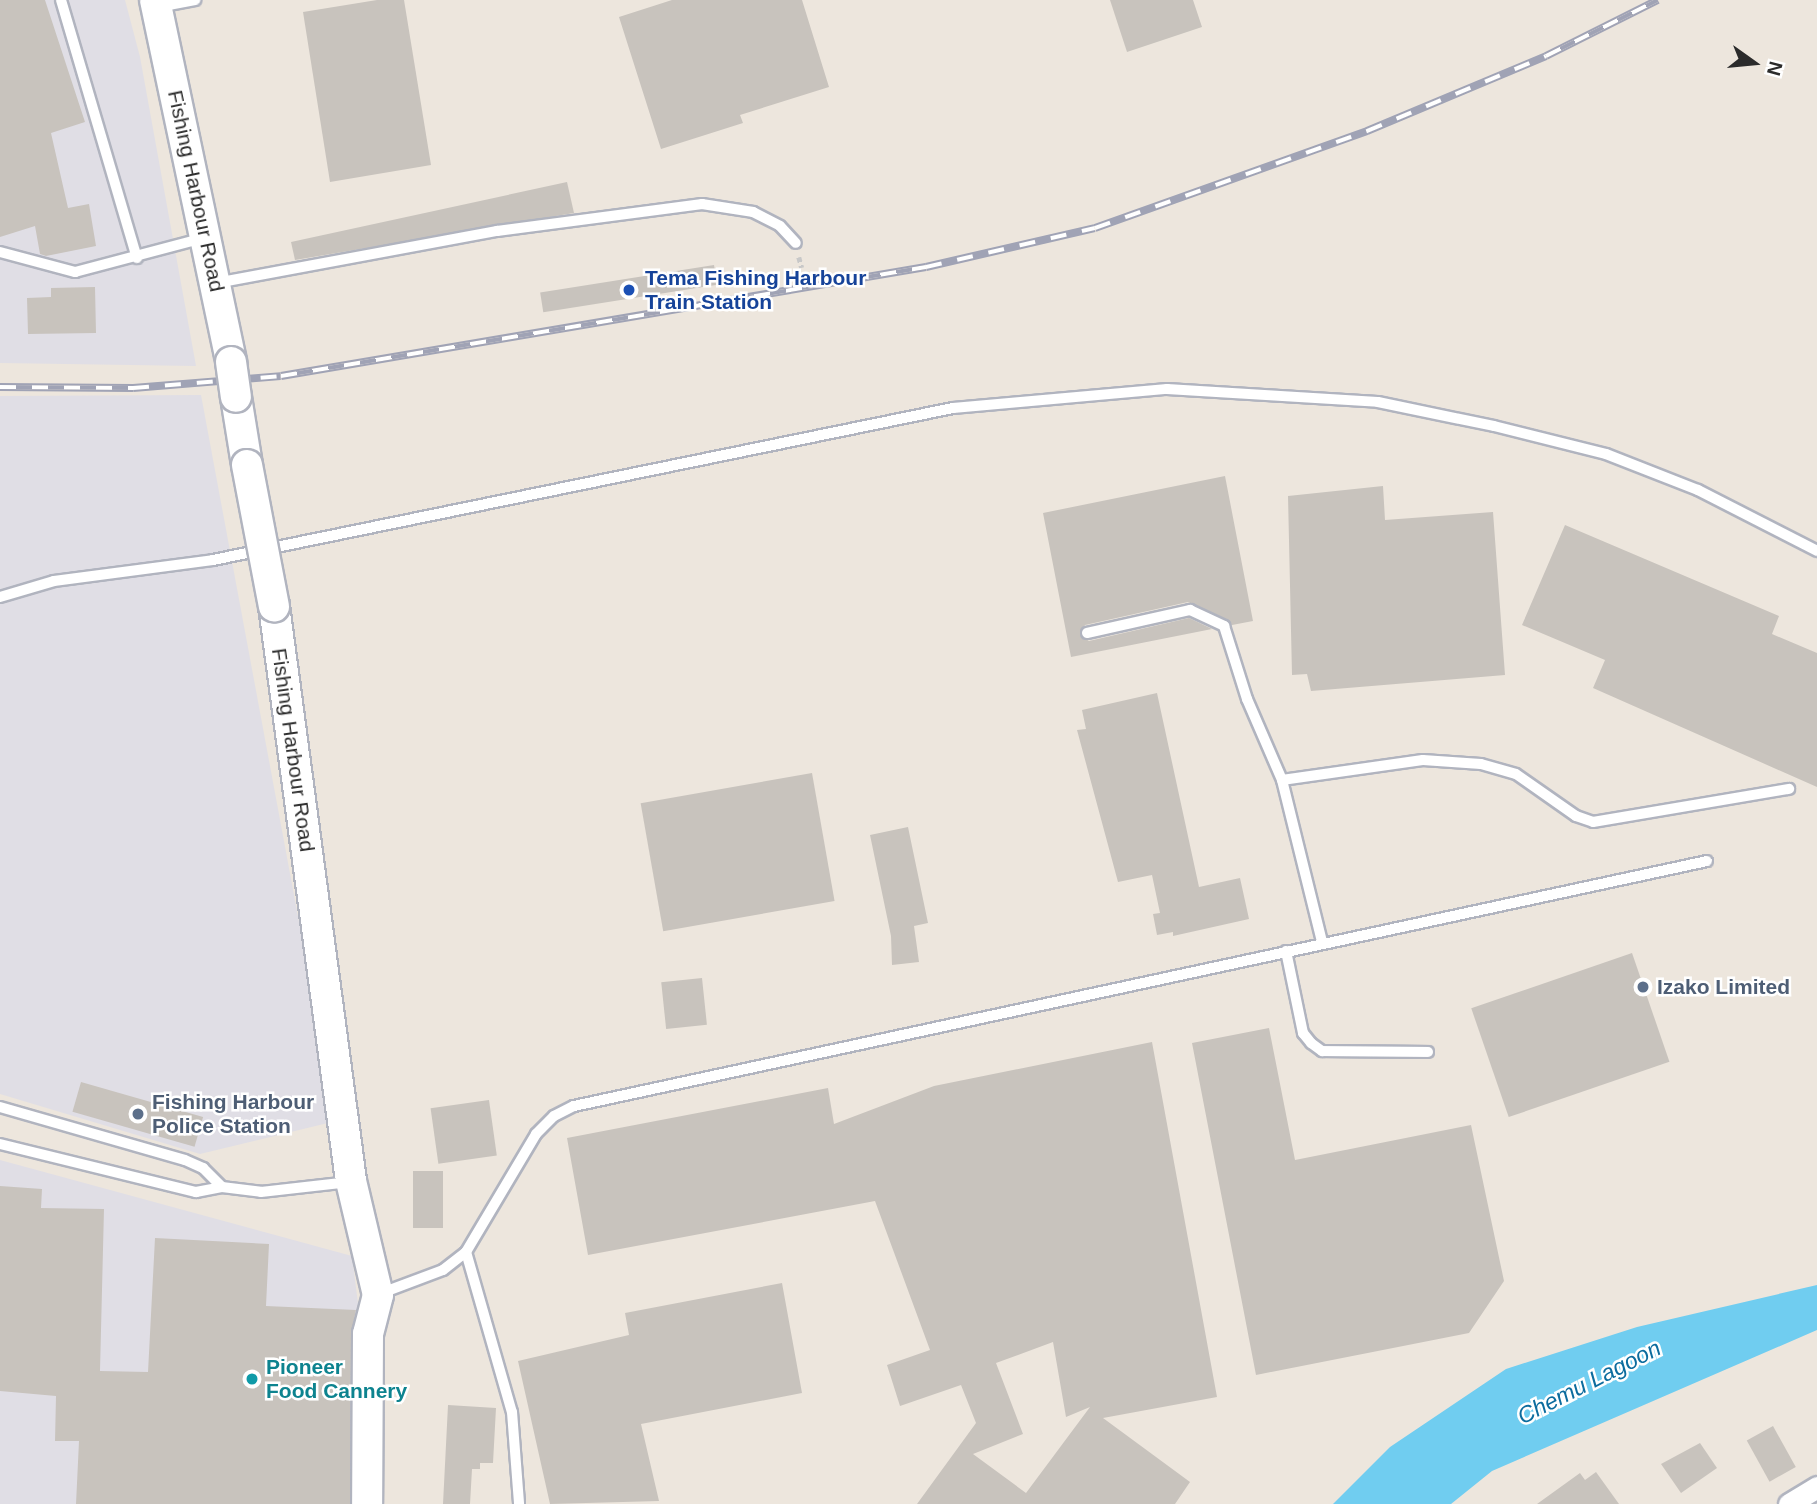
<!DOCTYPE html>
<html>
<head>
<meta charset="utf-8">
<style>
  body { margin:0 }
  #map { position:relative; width:1817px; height:1504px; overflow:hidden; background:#ede6dd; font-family:Helvetica,sans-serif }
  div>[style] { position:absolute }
  .industrial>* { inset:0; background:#e0dee5 }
  .water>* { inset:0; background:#70cdf0 }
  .building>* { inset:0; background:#c8c3bd; transform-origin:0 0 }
  .path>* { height:4.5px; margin-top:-2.25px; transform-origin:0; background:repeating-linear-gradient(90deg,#c8c8c8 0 5px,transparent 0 8.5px) }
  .roads { filter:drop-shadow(2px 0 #b1b4bf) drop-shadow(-2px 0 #b1b4bf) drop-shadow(0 2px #b1b4bf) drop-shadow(0 -2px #b1b4bf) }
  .lane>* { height:10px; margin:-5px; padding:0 5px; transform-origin:5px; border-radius:5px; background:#fff }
  .street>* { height:21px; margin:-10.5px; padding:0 10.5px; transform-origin:10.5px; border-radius:10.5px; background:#fff }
  .secondary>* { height:30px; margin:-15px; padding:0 15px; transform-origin:15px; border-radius:15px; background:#fff }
  .rail>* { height:8px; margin-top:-4px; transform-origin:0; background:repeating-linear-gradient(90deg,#fff 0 16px,#a0a3b5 0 32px); box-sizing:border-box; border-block:2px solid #a0a3b5 }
  .bridges { filter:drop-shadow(2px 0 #b1b4bf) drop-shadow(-2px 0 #b1b4bf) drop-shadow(0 2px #b1b4bf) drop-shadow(0 -2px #b1b4bf) }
  .secondary-bridge>* { height:30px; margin:-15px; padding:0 15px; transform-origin:15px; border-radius:15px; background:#fff }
  .dots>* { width:19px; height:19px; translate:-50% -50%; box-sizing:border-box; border:4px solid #fff; border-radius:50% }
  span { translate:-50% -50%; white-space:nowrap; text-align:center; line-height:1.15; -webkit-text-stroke:5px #fff; paint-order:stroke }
  .street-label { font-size:21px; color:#2b2b2b }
  .transit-label { font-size:21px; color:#164399; font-weight:700 }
  .left { translate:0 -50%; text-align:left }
  .service-label { font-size:21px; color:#4e5e75; font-weight:700 }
  .culture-label { font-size:21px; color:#0d838f; font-weight:700 }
  .water-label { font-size:23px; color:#0c6c9e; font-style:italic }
  .north { position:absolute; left:1719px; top:28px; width:70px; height:70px; -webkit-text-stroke:5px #fff; paint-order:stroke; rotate:105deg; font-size:19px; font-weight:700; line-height:28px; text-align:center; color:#2b2b2b }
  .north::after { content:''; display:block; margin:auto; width:24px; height:32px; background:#2b2b2b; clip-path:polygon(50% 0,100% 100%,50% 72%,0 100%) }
</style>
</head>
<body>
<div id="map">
  <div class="industrial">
    <div style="clip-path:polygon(0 0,125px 0,140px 57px,196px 366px,0 363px)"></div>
    <div style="clip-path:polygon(201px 395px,336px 1121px,200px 1154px,0 1094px,0 396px)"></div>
    <div style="clip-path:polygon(0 1160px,352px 1256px,358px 1304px,355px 1504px,0 1504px)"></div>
  </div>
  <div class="water">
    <div style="clip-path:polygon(1817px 1285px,1817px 1330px,1492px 1471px,1451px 1504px,1333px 1504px,1390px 1447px,1506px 1369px,1637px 1327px)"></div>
  </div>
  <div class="building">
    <div style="clip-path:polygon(0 0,45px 0,85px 122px,51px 133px,68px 208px,89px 204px,96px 246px,46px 256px,40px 254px,35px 226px,0 237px)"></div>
    <div style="clip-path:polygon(377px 0,404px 0,431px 165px,330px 182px,303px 12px)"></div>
    <div style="clip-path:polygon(672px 0,802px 0,829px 87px,740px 115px,743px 123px,661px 149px,619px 17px)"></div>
    <div style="clip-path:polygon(1110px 0,1193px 0,1202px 27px,1127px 52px)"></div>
    <div style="clip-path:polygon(567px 182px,574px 213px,295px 260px,291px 242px)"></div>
    <div style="left:714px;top:265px;width:20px;height:176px;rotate:81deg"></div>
    <div style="clip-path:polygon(95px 287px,96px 333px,28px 334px,27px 298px,51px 297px,51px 288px)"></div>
    <div style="clip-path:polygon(1225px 476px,1253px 621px,1232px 625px,1188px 602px,1085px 625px,1080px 635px,1089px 641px,1189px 618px,1212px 629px,1071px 657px,1043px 513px)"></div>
    <div style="clip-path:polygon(1383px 486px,1385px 520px,1493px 512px,1505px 675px,1311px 691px,1307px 674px,1292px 675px,1288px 496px)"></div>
    <div style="clip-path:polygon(1565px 525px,1779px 616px,1772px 634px,1817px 653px,1817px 787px,1593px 688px,1605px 660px,1522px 625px)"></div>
    <div style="clip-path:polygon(1157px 693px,1199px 887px,1240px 878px,1249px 919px,1173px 936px,1173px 932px,1157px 935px,1153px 914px,1160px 913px,1152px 875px,1118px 882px,1077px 730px,1086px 729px,1082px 710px)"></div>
    <div style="left:812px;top:773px;width:130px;height:174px;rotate:80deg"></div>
    <div style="clip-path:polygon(908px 827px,928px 923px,914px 926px,919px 962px,892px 965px,891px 936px,870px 835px)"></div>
    <div style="left:1632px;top:953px;width:115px;height:170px;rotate:71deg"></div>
    <div style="left:702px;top:978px;width:47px;height:41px;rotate:84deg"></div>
    <div style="clip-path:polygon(1269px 1028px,1295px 1160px,1471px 1125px,1504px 1281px,1469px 1333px,1256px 1375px,1192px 1043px)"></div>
    <div style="clip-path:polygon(evenodd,1152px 1042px,1217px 1397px,1103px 1418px,1190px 1482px,1175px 1504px,917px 1504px,976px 1423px,961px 1385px,900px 1406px,887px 1365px,930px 1350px,875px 1201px,588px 1255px,567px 1138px,828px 1088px,834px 1124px,934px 1086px,1152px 1042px,1053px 1342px,1066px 1417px,1090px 1407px,1026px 1493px,973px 1454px,1023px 1434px,996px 1363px,1053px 1342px)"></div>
    <div style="left:81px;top:1082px;width:127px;height:31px;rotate:16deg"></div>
    <div style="left:489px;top:1100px;width:56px;height:59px;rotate:82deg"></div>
    <div style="left:413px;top:1171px;width:30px;height:57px"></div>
    <div style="clip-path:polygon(0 1186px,42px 1189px,41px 1208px,104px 1209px,100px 1371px,148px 1372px,155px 1238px,269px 1244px,266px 1306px,356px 1310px,351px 1334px,350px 1504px,76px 1504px,79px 1441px,55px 1441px,56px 1396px,0 1391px)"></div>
    <div style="clip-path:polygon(782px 1283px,802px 1393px,641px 1424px,659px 1501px,550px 1504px,518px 1361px,629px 1335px,625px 1313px)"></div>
    <div style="clip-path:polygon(448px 1405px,496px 1408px,493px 1463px,480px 1463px,480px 1469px,472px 1469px,470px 1504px,443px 1504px)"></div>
    <div style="left:1773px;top:1426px;width:47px;height:30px;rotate:61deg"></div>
    <div style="clip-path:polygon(1700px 1443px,1717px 1468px,1681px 1493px,1661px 1464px)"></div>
    <div style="clip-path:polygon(1596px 1472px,1619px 1504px,1537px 1504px,1580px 1473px,1585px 1480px)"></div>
  </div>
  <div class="path">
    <div style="left:799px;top:257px;width:11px;rotate:75deg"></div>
  </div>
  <div class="roads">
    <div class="lane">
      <div style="left:61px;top:0;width:269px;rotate:73.6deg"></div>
      <div style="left:159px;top:7px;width:37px;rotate:-11deg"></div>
      <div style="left:0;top:252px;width:78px;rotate:14.9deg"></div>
      <div style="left:75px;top:272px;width:133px;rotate:-14.8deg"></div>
      <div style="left:216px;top:283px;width:286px;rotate:-10.5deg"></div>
      <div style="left:497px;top:231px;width:207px;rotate:-7.5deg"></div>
      <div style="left:702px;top:204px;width:52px;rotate:8.9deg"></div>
      <div style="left:753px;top:212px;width:30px;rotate:27deg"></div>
      <div style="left:780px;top:226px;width:23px;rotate:47deg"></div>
      <div style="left:0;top:597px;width:56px;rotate:-16.5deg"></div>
      <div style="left:54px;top:581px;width:160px;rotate:-7.5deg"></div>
      <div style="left:213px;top:560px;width:755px;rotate:-11.61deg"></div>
      <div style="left:953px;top:408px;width:215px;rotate:-5.1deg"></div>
      <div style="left:1167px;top:389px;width:211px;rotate:3.5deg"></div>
      <div style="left:1378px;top:402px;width:118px;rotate:11.7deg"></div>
      <div style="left:1494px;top:426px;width:115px;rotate:14deg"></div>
      <div style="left:1606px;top:454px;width:99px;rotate:21.4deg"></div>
      <div style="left:1698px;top:490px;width:134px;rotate:27.1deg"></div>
      <div style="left:1087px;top:633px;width:106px;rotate:-12.6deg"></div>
      <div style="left:1190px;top:610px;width:38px;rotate:25deg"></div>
      <div style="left:1224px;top:626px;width:77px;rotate:72.5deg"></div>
      <div style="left:1247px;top:699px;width:88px;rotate:66.6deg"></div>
      <div style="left:1282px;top:780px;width:167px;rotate:76.1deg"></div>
      <div style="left:1282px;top:780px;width:142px;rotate:-8.1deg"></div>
      <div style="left:1423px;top:760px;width:58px;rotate:3.9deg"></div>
      <div style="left:1481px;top:764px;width:36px;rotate:16deg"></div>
      <div style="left:1516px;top:774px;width:73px;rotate:35deg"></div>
      <div style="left:1576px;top:816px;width:18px;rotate:19deg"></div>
      <div style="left:1593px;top:822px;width:199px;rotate:-9.6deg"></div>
      <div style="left:1286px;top:951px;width:84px;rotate:78.3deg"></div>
      <div style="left:1303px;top:1033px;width:13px;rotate:51deg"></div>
      <div style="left:1311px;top:1043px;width:14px;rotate:36deg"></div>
      <div style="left:1322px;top:1051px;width:106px;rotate:0.5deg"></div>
      <div style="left:0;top:1107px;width:192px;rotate:16deg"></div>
      <div style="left:185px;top:1160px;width:20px;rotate:24deg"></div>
      <div style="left:203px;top:1168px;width:27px;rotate:45deg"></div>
      <div style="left:0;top:1144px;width:202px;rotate:13.8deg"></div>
      <div style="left:196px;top:1192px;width:26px;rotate:-11deg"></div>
      <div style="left:222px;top:1187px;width:39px;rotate:7deg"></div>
      <div style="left:261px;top:1192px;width:89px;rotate:-6.5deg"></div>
      <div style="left:466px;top:1252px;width:166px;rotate:74deg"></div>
      <div style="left:512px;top:1412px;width:92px;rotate:85.6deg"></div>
      <div style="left:379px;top:1294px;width:68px;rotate:-20.6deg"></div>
      <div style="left:443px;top:1270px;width:29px;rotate:-38deg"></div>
      <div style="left:466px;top:1252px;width:137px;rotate:-59.3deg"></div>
      <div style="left:536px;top:1134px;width:25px;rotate:-45deg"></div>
      <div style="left:554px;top:1116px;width:22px;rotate:-27deg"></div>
      <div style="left:574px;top:1106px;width:1159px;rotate:-12.2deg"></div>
    </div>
    <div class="street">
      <div style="left:1789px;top:1504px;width:33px;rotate:-31deg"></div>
    </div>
    <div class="secondary">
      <div style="left:155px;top:0;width:370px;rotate:78.1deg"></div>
      <div style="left:236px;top:397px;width:69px;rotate:80.8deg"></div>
      <div style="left:274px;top:606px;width:580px;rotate:82.37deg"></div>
      <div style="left:351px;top:1181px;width:117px;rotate:76.7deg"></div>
      <div style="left:378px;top:1295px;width:40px;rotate:104.4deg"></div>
      <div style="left:368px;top:1334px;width:170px;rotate:90.3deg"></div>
    </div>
  </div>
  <div class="rail">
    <div style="left:0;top:387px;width:133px;rotate:0.4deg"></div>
    <div style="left:133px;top:388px;width:148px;rotate:-4.6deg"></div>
    <div style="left:281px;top:376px;width:654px;rotate:-9.59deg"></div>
    <div style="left:926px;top:267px;width:173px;rotate:-13deg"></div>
    <div style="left:1095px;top:228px;width:289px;rotate:-19.6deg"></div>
    <div style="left:1367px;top:131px;width:194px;rotate:-22.7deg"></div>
    <div style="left:1546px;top:56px;width:125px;rotate:-26.6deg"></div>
  </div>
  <div class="bridges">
    <div class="secondary-bridge">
      <div style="left:231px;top:362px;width:35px;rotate:82deg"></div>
      <div style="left:247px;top:465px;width:144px;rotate:79.2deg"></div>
    </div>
  </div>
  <div class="dots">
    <div style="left:629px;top:290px;background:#1a4fb4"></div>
    <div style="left:1643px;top:987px;background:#5c6f8a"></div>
    <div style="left:138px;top:1114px;background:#5c6f8a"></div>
    <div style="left:252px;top:1379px;background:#0f9aa8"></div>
  </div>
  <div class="street-label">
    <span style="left:196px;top:191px;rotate:78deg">Fishing Harbour Road</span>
    <span style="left:293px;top:750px;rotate:82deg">Fishing Harbour Road</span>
  </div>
  <div class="transit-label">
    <span class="left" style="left:645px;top:290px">Tema Fishing Harbour<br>Train Station</span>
  </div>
  <div class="service-label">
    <span class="left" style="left:1657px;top:987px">Izako Limited</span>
    <span class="left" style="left:152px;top:1114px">Fishing Harbour<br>Police Station</span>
  </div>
  <div class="culture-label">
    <span class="left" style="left:266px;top:1379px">Pioneer<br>Food Cannery</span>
  </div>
  <div class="water-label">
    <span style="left:1589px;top:1382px;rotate:-27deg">Chemu Lagoon</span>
  </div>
  <div class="north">N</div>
</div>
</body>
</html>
